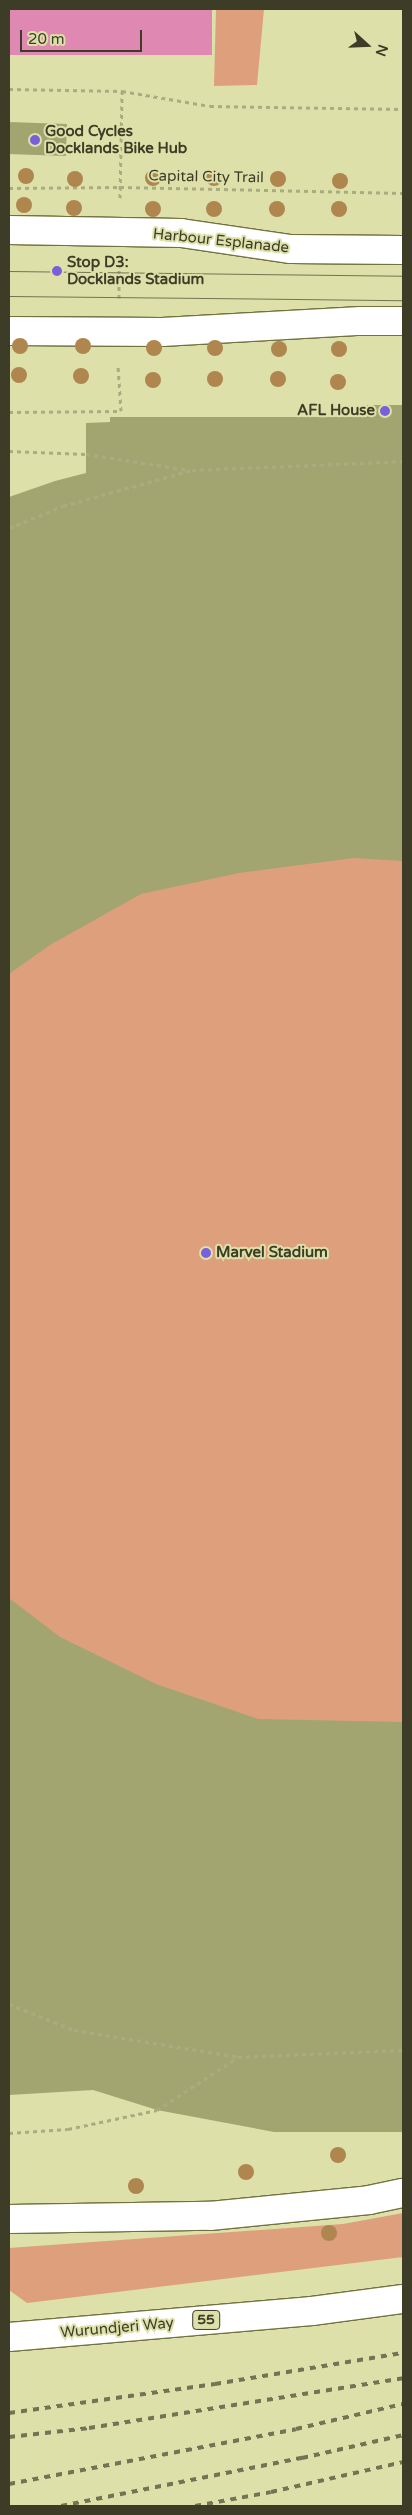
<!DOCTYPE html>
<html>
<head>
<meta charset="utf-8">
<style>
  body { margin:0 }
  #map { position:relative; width:412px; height:2515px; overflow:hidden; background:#dee0a9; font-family:"Varela Round",sans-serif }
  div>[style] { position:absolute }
  .green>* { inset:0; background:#de9f7d }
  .water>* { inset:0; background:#de88b2; transform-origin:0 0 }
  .building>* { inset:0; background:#a3a571; transform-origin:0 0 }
  .path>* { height:3px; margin-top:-1.5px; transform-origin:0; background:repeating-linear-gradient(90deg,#aaac7f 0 4px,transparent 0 8px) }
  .roads { filter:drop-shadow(1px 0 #71723f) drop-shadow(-1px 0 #71723f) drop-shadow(0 1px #71723f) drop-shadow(0 -1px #71723f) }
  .tertiary>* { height:28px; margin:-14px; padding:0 14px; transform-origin:14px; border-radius:14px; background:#fff }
  .trunk>* { height:28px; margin:-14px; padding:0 14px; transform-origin:14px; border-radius:14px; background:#fff }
  .tram>* { height:1px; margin:-0.5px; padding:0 0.5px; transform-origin:0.5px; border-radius:0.5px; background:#737453 }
  .rail>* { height:4px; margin-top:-2px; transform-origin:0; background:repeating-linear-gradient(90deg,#737453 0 6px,transparent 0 12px) }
  .trees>* { width:16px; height:16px; margin:-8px; border-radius:50%; background:#ae864e }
  .dots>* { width:14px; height:14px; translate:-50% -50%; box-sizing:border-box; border:2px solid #dee0a9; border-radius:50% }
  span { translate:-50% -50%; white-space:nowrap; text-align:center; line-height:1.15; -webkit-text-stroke:4px #dee0a9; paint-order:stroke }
  .shield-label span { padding:1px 4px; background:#dee0a9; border:1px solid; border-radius:4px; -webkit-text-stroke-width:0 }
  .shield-label { font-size:14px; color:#3d3d27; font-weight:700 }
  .poi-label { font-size:15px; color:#3d3d27; font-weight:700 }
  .left { translate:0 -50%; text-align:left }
  .right { translate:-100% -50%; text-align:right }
  .street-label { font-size:15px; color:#3d3d27 }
  .frame { position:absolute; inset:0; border:10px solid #3d3d27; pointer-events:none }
  .north { position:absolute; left:342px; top:20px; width:50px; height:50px; -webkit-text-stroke:4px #dee0a9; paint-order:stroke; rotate:110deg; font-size:14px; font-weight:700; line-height:20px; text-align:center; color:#3d3d27 }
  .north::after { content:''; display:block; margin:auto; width:18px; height:22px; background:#3d3d27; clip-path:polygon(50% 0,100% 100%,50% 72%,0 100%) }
  .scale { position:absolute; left:20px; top:30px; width:122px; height:22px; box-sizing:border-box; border:2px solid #3d3d27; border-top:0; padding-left:6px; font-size:15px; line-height:18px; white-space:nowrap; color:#3d3d27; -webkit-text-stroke:4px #dee0a9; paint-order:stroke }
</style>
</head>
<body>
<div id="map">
  <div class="green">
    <div style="clip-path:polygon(216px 9px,264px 9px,257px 85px,214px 86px)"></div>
    <div style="clip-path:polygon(279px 530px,403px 531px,403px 1935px,352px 1936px,62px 1985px,9px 1946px,9px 568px,24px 557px)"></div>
    <div style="clip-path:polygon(403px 2213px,403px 2257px,27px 2303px,9px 2290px,9px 2248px,343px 2224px)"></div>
  </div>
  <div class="water">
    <div style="left:9px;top:9px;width:203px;height:46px"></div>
  </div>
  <div class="building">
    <div style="left:9px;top:122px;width:58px;height:32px;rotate:2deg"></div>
    <div style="clip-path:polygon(367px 405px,403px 405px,403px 861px,354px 858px,239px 873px,141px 894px,50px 945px,9px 974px,9px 497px,55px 481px,86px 473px,86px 423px,110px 422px,110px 417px,367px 417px)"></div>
    <div style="clip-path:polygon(9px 1598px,60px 1637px,156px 1684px,258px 1719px,403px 1722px,403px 2132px,274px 2132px,157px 2110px,93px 2090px,9px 2095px)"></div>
  </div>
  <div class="path">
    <div style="left:9px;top:89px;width:113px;rotate:1deg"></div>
    <div style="left:122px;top:91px;width:89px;rotate:9.7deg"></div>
    <div style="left:210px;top:106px;width:193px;rotate:0.9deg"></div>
    <div style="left:9px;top:188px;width:111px;rotate:-0.5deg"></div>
    <div style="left:120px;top:187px;width:283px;rotate:1.2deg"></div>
    <div style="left:120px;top:198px;width:107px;rotate:-88.9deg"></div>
    <div style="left:119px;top:298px;width:32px;rotate:-90deg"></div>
    <div style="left:9px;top:412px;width:112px;rotate:-0.5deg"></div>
    <div style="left:121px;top:411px;width:45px;rotate:-93.8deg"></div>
    <div style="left:9px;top:451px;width:77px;rotate:2.2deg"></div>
    <div style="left:86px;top:454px;width:104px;rotate:8.8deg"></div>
    <div style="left:9px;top:528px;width:58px;rotate:-22.2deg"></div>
    <div style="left:63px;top:506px;width:134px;rotate:-15.6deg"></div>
    <div style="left:192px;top:470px;width:211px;rotate:-2.4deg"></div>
    <div style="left:9px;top:2004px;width:70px;rotate:21.8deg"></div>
    <div style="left:74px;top:2030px;width:166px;rotate:9.3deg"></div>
    <div style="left:238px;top:2057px;width:165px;rotate:-2.4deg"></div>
    <div style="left:9px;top:2133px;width:59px;rotate:-3.9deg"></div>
    <div style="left:68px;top:2129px;width:91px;rotate:-12.1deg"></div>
    <div style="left:157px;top:2110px;width:97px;rotate:-33.2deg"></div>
  </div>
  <div class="roads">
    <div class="tertiary">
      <div style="left:9px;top:230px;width:172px;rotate:1deg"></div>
      <div style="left:181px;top:233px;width:111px;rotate:8.3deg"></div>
      <div style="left:291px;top:249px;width:112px;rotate:0.5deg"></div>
      <div style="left:9px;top:331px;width:153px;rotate:0.4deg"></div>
      <div style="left:162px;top:332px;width:199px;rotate:-3.2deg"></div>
      <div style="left:361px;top:321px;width:42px"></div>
    </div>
    <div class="trunk">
      <div style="left:9px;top:2219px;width:201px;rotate:-0.9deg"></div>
      <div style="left:210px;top:2216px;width:160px;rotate:-5.7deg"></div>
      <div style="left:369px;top:2200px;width:35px;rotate:-12deg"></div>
      <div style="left:9px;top:2337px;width:304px;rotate:-4.9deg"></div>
      <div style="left:312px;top:2311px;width:92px;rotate:-7.5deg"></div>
    </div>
  </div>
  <div class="tram">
    <div style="left:9px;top:271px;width:394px;rotate:0.7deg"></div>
    <div style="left:9px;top:296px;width:394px;rotate:0.6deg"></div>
  </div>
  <div class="rail">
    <div style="left:9px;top:2413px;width:208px;rotate:-8deg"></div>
    <div style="left:215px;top:2384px;width:191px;rotate:-9.4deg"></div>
    <div style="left:9px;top:2437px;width:81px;rotate:-6.4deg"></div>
    <div style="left:89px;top:2428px;width:318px;rotate:-9deg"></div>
    <div style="left:9px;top:2484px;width:292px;rotate:-10.8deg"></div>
    <div style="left:296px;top:2429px;width:110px;rotate:-13.2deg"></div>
    <div style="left:61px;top:2506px;width:246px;rotate:-11.3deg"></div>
    <div style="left:302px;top:2458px;width:104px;rotate:-12.8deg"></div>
    <div style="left:195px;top:2506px;width:77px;rotate:-10.4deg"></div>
    <div style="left:271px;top:2492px;width:135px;rotate:-12.8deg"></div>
  </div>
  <div class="trees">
    <div style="left:26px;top:176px"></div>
    <div style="left:153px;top:178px"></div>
    <div style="left:214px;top:178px"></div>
    <div style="left:75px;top:179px"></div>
    <div style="left:278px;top:179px"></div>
    <div style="left:340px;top:181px"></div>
    <div style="left:24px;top:205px"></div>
    <div style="left:74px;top:208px"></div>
    <div style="left:153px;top:209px"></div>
    <div style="left:214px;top:209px"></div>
    <div style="left:277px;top:209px"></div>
    <div style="left:339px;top:209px"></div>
    <div style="left:20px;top:346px"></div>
    <div style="left:83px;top:346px"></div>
    <div style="left:154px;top:348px"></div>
    <div style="left:215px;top:348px"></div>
    <div style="left:279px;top:349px"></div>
    <div style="left:339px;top:349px"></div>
    <div style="left:19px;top:375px"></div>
    <div style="left:81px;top:376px"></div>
    <div style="left:215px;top:379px"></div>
    <div style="left:278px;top:379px"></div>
    <div style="left:153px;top:380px"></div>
    <div style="left:338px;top:382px"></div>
    <div style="left:338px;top:2155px"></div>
    <div style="left:246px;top:2172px"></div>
    <div style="left:136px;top:2186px"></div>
    <div style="left:329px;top:2233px"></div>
  </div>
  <div class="dots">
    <div style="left:35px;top:140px;background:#7a5fda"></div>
    <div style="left:57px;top:271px;background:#7a5fda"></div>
    <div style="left:385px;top:411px;background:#7a5fda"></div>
    <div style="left:206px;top:1253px;background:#7a5fda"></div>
  </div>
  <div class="shield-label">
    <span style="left:206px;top:2320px">55</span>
  </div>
  <div class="poi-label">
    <span class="left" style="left:45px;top:140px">Good Cycles<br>Docklands Bike Hub</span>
    <span class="left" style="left:67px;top:271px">Stop D3:<br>Docklands Stadium</span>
    <span class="right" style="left:375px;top:411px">AFL House</span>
    <span class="left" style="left:216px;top:1253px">Marvel Stadium</span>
  </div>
  <div class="street-label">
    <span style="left:206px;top:177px;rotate:1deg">Capital City Trail</span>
    <span style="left:221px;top:241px;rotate:6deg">Harbour Esplanade</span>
    <span style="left:117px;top:2328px;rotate:-5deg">Wurundjeri Way</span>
  </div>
  <div class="frame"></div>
  <div class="north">N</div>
  <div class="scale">20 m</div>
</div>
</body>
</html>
